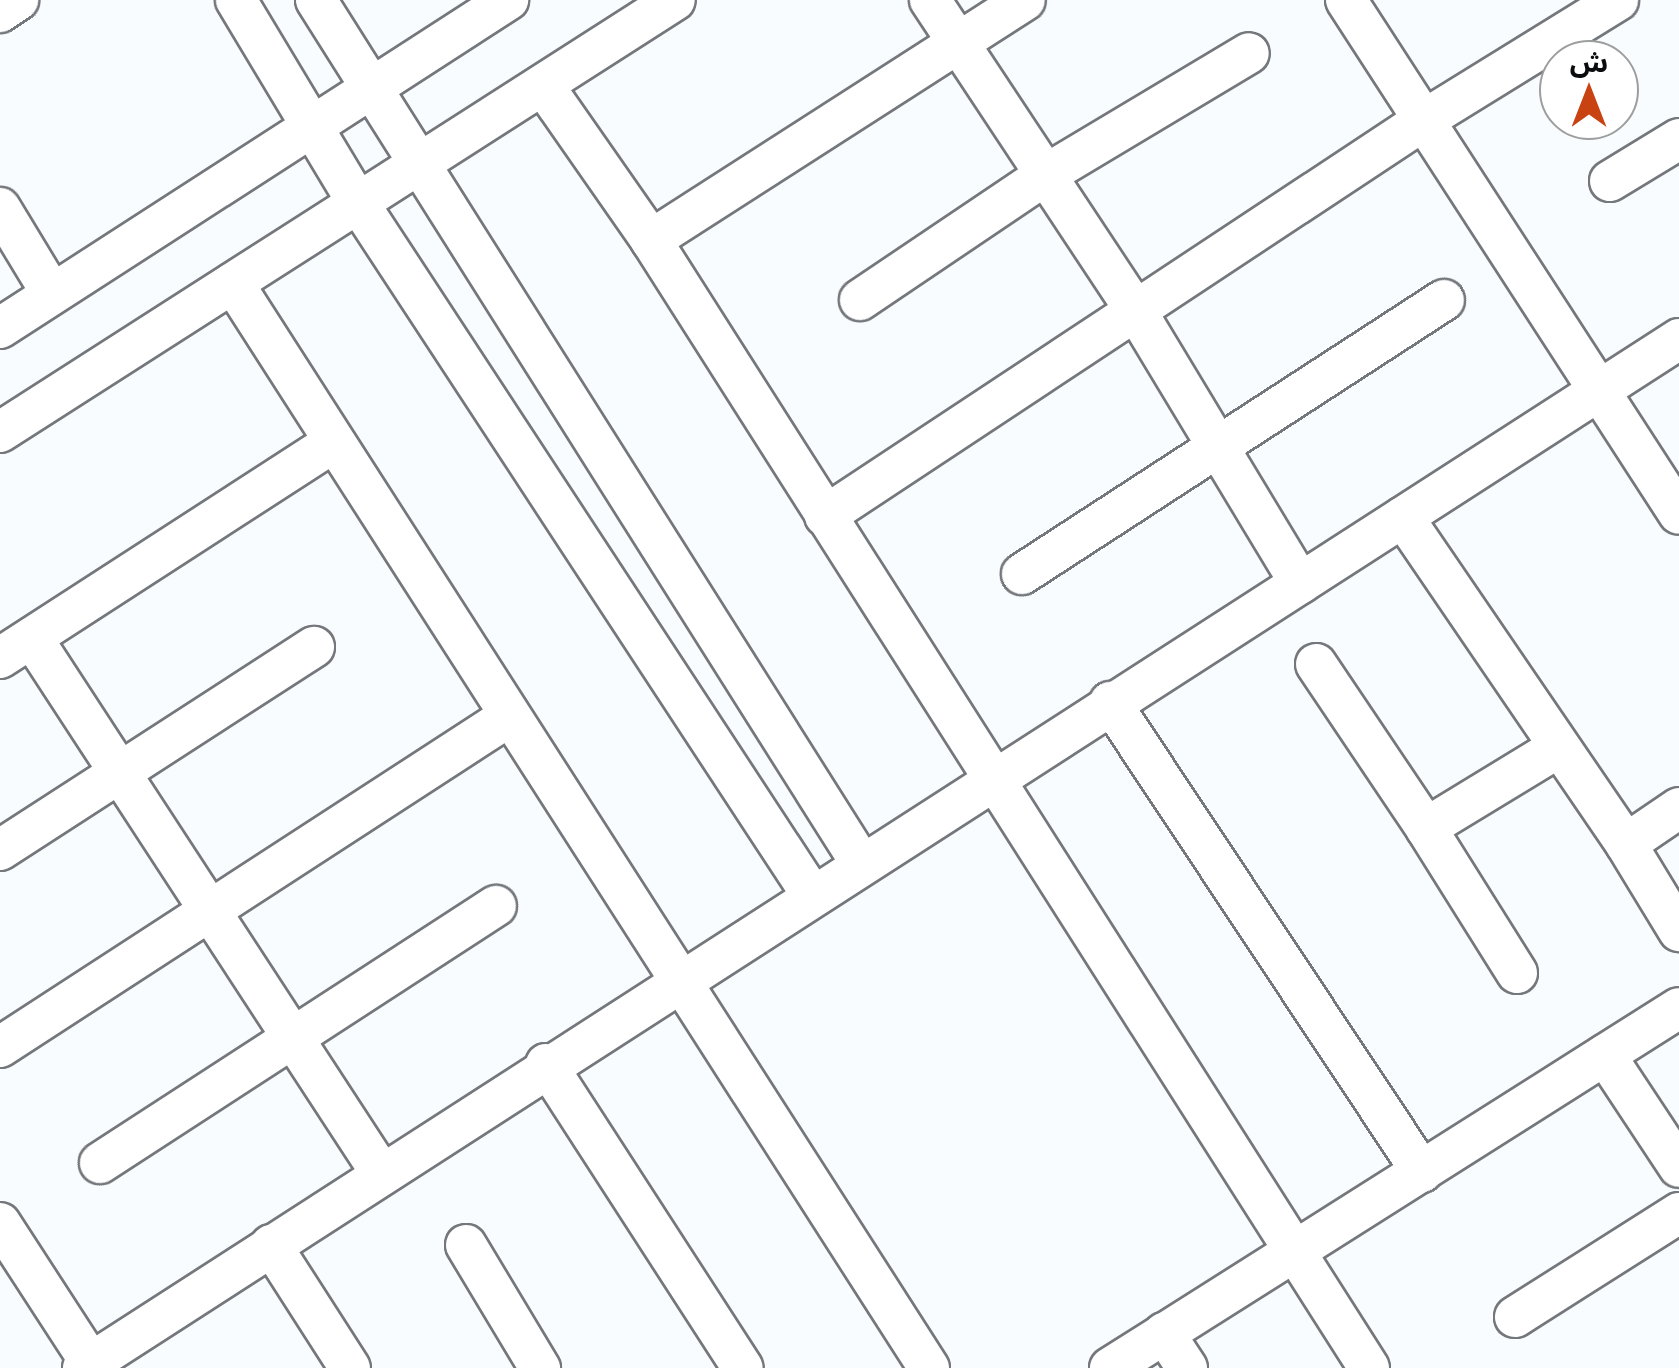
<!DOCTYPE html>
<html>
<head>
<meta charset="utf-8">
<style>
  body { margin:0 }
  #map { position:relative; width:1679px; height:1368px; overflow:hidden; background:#f9fcff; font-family:Lora,"Noto Sans Arabic",serif }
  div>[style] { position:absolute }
  .roads { filter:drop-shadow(2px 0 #74777b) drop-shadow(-2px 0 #74777b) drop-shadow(0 2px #74777b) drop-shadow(0 -2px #74777b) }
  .minor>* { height:40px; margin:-20px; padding:0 20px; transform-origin:20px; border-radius:20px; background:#fff }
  span { translate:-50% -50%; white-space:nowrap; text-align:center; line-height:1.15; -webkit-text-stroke:9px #fff; paint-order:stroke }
  .north { position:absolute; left:1539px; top:40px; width:100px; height:100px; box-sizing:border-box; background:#fff; border:2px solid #9d9e9e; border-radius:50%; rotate:0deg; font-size:28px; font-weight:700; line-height:40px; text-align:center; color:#0a0c0d }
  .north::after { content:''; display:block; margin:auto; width:35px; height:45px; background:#c94211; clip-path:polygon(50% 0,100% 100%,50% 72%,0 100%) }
</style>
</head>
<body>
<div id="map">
  <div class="roads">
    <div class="minor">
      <div style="left:236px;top:0;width:235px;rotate:59deg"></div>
      <div style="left:357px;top:201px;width:830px;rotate:56.75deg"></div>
      <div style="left:316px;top:0;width:1021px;rotate:57.73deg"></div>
      <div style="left:930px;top:0;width:373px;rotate:56.5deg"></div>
      <div style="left:1136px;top:311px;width:318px;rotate:58.9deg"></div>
      <div style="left:1346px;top:0;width:612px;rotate:57.06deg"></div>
      <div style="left:0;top:12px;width:22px;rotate:-34deg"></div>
      <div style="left:543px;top:85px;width:189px;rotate:55.1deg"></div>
      <div style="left:651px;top:240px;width:1337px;rotate:57.52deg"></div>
      <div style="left:1610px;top:181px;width:81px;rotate:-31.3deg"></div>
      <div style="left:0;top:208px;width:100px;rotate:58.8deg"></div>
      <div style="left:651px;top:240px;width:444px;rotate:-32.7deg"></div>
      <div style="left:233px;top:283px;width:1289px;rotate:57.32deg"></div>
      <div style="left:860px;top:300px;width:225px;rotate:-34deg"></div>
      <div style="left:1047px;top:174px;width:235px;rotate:-30.9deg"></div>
      <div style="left:0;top:328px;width:605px;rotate:-32.85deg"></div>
      <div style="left:0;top:432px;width:801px;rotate:-32.62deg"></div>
      <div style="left:825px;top:516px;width:718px;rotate:-33.47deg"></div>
      <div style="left:1424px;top:120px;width:228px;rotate:-31.7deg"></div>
      <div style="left:1403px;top:517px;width:396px;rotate:55.7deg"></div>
      <div style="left:1626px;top:844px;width:64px;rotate:-34.2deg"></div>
      <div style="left:1022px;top:574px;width:503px;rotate:-33deg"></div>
      <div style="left:32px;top:638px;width:639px;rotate:56.88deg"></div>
      <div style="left:0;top:658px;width:394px;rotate:-32.9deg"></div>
      <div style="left:1316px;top:664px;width:197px;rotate:56.1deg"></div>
      <div style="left:1110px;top:702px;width:564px;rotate:56.42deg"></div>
      <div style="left:1626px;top:844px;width:102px;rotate:58.7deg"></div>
      <div style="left:0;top:850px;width:374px;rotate:-32.9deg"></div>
      <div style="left:1517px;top:973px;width:171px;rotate:-122.1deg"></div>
      <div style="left:1426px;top:828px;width:156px;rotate:-31.3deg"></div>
      <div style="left:0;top:1047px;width:606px;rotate:-33.01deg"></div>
      <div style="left:1605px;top:1055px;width:134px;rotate:56.5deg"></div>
      <div style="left:546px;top:1064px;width:362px;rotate:57.1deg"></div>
      <div style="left:100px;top:1163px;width:472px;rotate:-33deg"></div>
      <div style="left:0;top:1223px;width:173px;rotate:57deg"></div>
      <div style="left:271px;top:1245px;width:146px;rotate:57.3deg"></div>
      <div style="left:466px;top:1245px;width:144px;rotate:59deg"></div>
      <div style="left:1515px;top:1317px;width:194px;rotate:-32.4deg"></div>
      <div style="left:1164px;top:1333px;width:42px;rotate:56.7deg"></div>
      <div style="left:83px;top:1368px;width:1899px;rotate:-32.81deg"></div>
      <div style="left:1110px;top:1368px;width:673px;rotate:-32.32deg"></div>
    </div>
  </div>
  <div class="north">ش</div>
</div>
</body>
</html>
